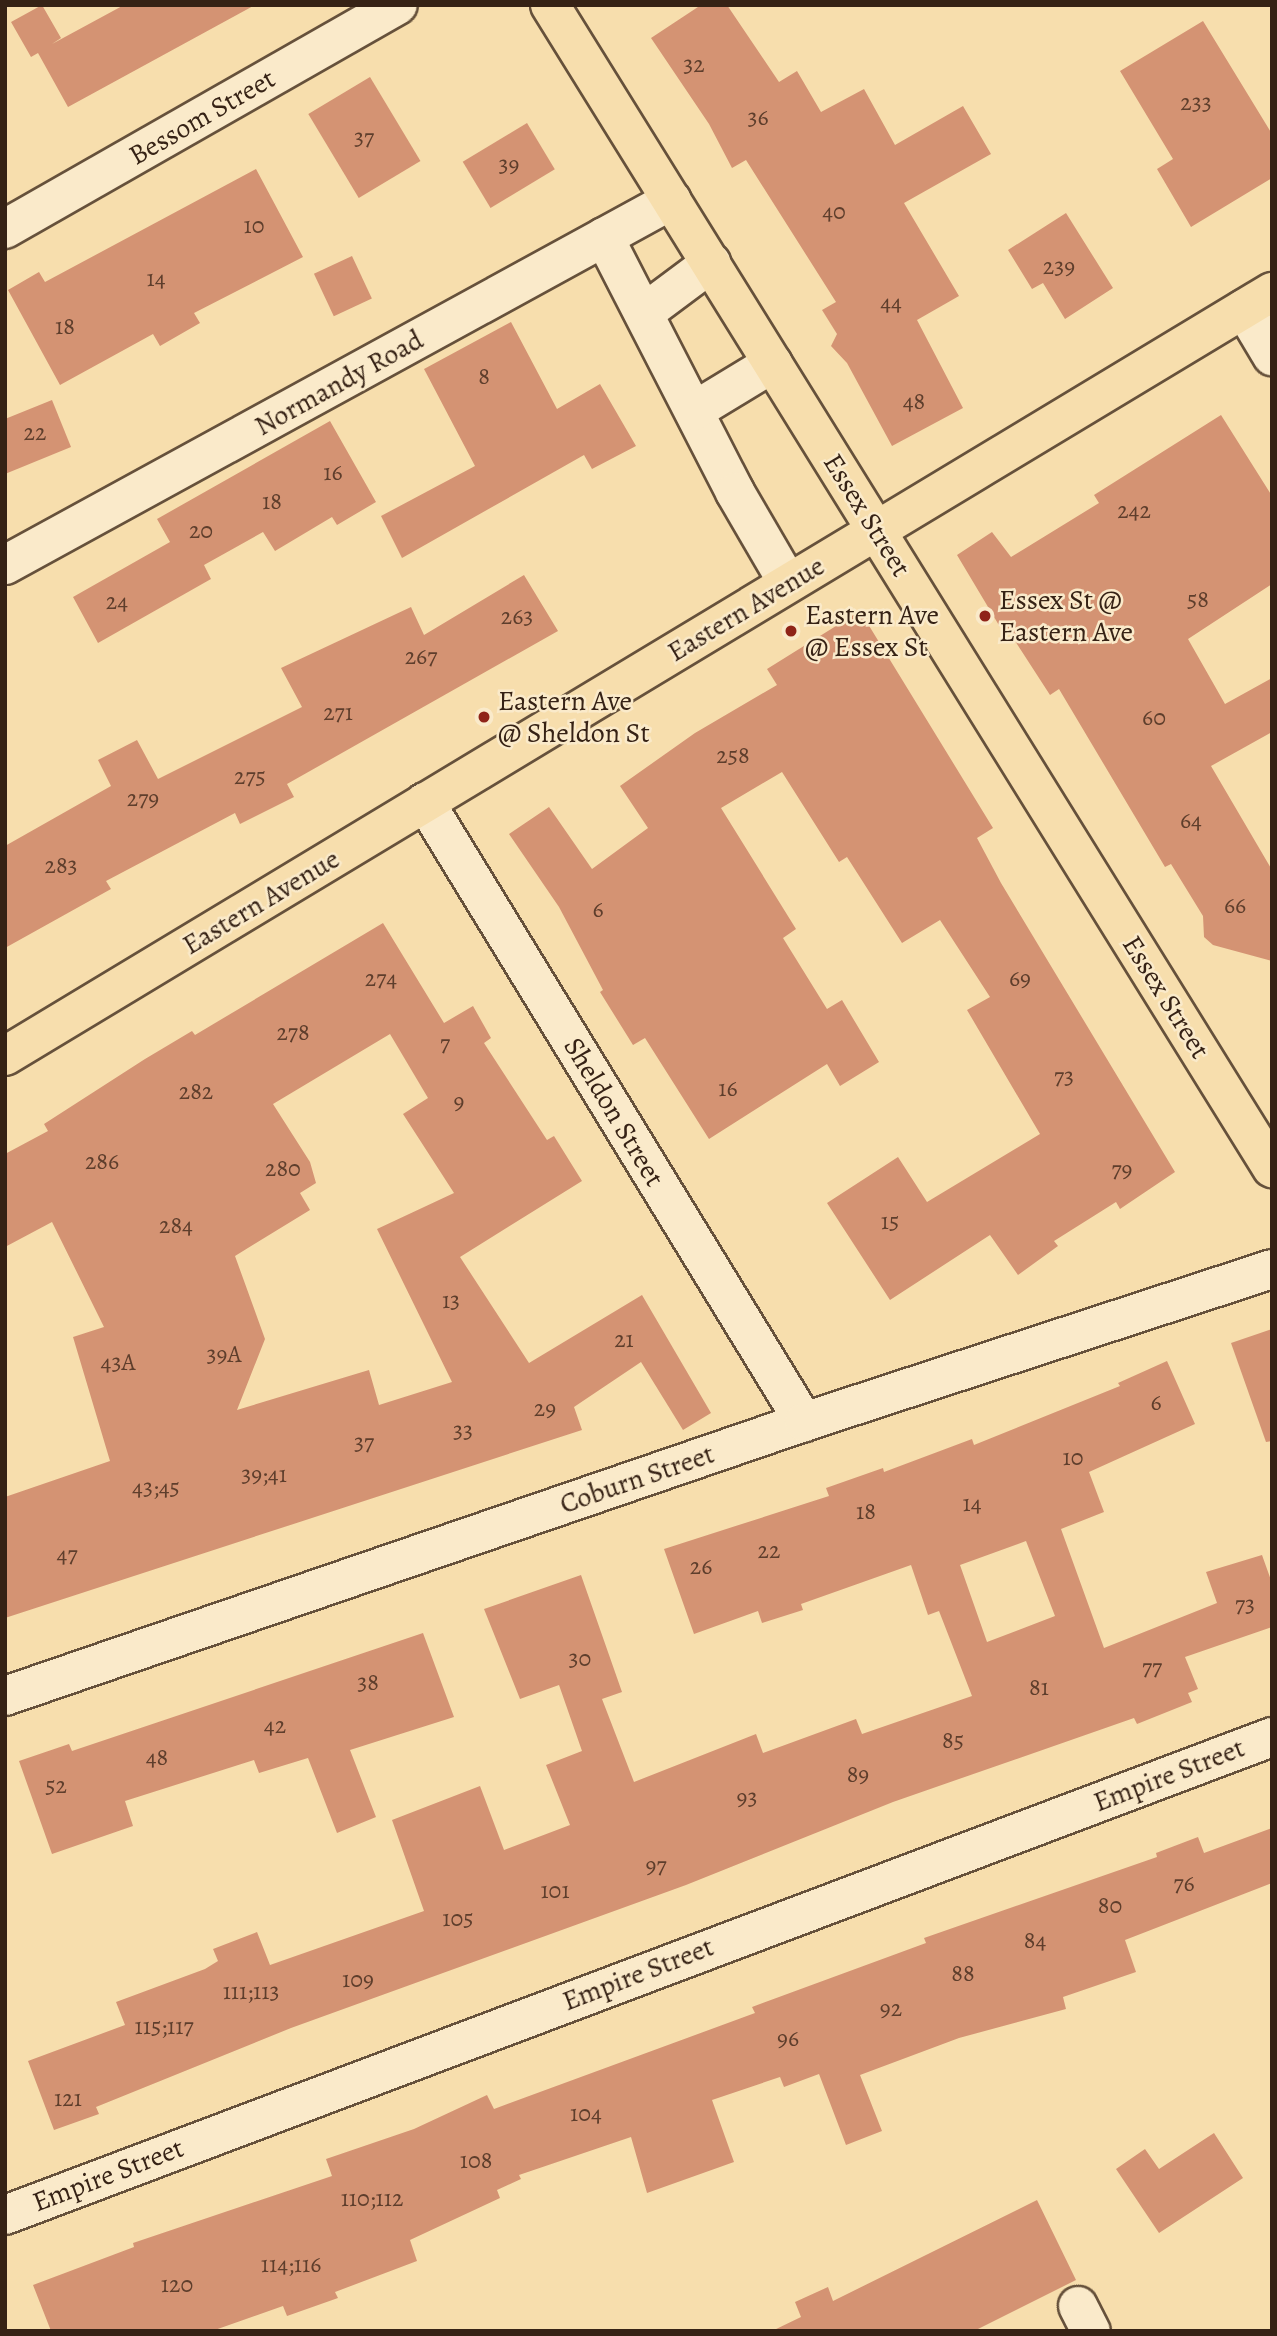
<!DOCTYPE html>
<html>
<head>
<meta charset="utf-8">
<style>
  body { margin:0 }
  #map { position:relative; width:1277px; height:2336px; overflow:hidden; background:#f7dead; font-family:Alegreya,serif }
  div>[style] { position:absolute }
  .building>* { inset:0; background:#d49373; transform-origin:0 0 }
  .roads { filter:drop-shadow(2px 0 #66513b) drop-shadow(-2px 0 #66513b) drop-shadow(0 2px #66513b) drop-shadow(0 -2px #66513b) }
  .minor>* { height:38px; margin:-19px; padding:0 19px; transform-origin:19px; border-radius:19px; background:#faeaca }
  .major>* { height:38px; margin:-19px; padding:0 19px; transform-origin:19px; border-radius:19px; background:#f7dead }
  .dots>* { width:19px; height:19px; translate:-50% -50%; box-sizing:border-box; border:4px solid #faeaca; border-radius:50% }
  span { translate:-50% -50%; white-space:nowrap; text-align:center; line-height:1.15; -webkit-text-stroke:5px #faeaca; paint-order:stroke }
  .number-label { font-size:24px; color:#5e3e2c }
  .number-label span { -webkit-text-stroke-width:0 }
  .street-label { font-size:28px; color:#362215 }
  .poi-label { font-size:28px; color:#362215 }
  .left { translate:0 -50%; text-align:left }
  .frame { position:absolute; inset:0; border:7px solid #362215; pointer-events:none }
</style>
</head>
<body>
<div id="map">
  <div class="building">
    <div style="clip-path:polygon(42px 5px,61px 38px,52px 44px,124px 5px,255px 5px,68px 107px,38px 53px,31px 57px,11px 22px)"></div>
    <div style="clip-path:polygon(701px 5px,727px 5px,779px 82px,797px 71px,821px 112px,864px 89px,895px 145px,963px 106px,991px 154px,904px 203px,959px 296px,917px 320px,963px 408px,892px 446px,847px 363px,831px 346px,837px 334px,822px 310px,836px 302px,746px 160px,732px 168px,709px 124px,651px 38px)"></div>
    <div style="clip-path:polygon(1203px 21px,1272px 134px,1272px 178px,1191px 227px,1157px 169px,1173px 159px,1120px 71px)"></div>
    <div style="left:370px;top:77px;width:98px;height:72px;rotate:59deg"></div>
    <div style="left:527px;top:123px;width:54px;height:75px;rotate:59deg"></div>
    <div style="clip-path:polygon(256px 169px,303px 257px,194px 313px,200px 323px,160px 346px,153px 334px,60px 385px,8px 290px,39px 272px,45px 282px)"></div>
    <div style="clip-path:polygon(1066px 213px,1113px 288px,1065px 319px,1043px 283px,1032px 289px,1008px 250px)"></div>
    <div style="left:352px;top:256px;width:47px;height:42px;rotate:65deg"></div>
    <div style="clip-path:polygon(511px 322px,557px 409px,600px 384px,636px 446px,592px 469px,584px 455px,402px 558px,381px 516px,475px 466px,424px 369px)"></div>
    <div style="clip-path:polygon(52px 400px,71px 447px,5px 474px,5px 419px)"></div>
    <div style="clip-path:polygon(1221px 415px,1272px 496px,1272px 584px,1188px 639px,1225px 704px,1272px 678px,1272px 732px,1211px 766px,1272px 870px,1272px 961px,1213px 945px,1204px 937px,1203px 916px,1171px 864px,1165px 867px,1059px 689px,1050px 695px,1004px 624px,1000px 627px,957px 555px,992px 532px,1011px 557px,1099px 503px,1094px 495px)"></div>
    <div style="clip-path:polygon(330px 421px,376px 502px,337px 525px,332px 517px,275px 551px,263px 532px,204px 565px,211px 579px,98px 643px,73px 597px,170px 542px,157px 519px)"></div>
    <div style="clip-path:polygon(524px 575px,558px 631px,287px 784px,294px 797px,240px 824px,235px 813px,106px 881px,111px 889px,5px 948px,5px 846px,111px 786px,98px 760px,137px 740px,158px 779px,302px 707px,281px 668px,411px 607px,424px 635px)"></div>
    <div style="clip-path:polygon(860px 611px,993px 828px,977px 838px,1001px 883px,1175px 1172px,1120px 1209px,1116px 1202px,1054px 1241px,1058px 1246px,1018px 1275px,990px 1235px,890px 1300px,827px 1203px,898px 1157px,927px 1202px,1040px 1134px,967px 1010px,990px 997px,940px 920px,902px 943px,847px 857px,839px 862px,782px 772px,721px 808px,796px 929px,783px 938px,827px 1009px,842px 1000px,879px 1062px,840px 1086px,827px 1064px,709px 1139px,645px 1038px,633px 1045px,600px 992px,603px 990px,559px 907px,509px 834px,549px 807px,592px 869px,648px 828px,620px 786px,695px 733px,777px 685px,767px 669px)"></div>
    <div style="clip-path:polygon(evenodd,383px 923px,444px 1023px,473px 1006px,491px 1038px,484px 1043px,547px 1140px,554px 1136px,582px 1181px,460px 1257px,529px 1363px,642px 1295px,711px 1413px,683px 1430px,641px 1362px,574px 1407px,582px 1430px,5px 1618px,5px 1497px,110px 1461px,73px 1337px,104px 1327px,52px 1222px,5px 1247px,5px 1154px,48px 1131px,44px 1124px,145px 1059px,192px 1031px,195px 1035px,383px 923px,390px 1034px,428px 1098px,403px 1114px,454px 1193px,377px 1229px,452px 1382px,379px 1405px,369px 1370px,237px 1410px,265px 1339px,235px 1256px,310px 1210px,300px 1193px,316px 1183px,310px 1162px,273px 1104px,390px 1034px)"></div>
    <div style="clip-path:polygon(1272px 1329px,1272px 1441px,1266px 1442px,1231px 1343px)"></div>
    <div style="clip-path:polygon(evenodd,1167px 1361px,1195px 1424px,1089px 1472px,1104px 1512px,1061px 1529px,1104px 1648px,1217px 1603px,1206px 1572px,1262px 1555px,1272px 1583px,1272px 1627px,1185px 1657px,1198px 1689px,1188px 1693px,1192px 1702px,1137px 1724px,1134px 1718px,893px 1802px,686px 1885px,291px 2028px,96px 2107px,99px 2114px,54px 2130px,28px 2061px,125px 2025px,116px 2002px,205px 1969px,218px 1961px,213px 1949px,257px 1932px,270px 1965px,424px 1911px,392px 1820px,480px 1786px,504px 1850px,570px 1825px,546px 1765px,582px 1751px,559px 1685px,520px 1699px,484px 1609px,581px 1575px,622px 1692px,602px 1699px,634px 1782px,756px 1734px,763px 1753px,856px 1719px,862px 1734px,972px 1696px,939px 1611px,928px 1615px,911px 1565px,801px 1604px,803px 1610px,762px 1623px,758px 1611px,694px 1634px,664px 1549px,829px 1496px,826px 1488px,883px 1468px,884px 1472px,972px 1439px,974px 1445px,1120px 1386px,1118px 1383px,1167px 1361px,1026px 1541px,1055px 1616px,987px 1642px,960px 1565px,1026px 1541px)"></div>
    <div style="clip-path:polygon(423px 1633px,454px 1717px,350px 1750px,376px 1817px,337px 1833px,308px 1758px,259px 1773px,254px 1760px,125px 1801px,133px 1826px,52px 1854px,19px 1761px,69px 1744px,72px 1751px)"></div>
    <div style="clip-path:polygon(1272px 1828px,1272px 1883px,1125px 1940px,1136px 1972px,1063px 1997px,1066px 2009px,959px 2038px,860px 2075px,882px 2131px,846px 2145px,819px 2074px,784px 2087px,780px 2077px,712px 2100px,734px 2162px,647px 2193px,631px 2137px,519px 2175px,521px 2179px,497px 2190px,500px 2198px,410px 2240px,417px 2261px,335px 2292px,338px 2298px,287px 2316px,283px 2306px,212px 2331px,51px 2331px,33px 2285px,134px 2247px,133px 2243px,332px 2176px,326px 2159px,414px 2129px,487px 2095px,494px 2109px,755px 2013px,752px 2007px,926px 1943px,924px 1938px,1157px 1857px,1156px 1853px,1198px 1837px,1204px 1853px)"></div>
    <div style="clip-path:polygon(1214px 2133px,1243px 2178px,1159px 2233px,1116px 2169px,1145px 2149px,1159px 2169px)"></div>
    <div style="clip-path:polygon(1037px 2200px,1076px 2280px,974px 2331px,772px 2331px,801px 2317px,795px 2302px,828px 2287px,833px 2301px)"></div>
  </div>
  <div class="roads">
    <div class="minor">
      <div style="left:5px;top:229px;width:452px;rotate:-29.7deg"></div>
      <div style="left:604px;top:237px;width:287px;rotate:62.8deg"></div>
      <div style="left:735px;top:492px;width:105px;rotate:59.8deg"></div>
      <div style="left:1244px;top:309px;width:55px;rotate:59.2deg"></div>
      <div style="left:644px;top:313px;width:84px;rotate:-36.7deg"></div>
      <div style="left:694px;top:411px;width:92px;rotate:-31.3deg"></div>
      <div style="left:5px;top:565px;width:760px;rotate:-28.69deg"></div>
      <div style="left:425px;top:802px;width:727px;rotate:58.56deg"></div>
      <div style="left:5px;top:1696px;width:845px;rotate:-18.93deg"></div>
      <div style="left:804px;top:1422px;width:492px;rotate:-18.1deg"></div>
      <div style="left:5px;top:2215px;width:1354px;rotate:-20.67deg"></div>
      <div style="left:1078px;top:2306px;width:28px;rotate:63deg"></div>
    </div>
    <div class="major">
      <div style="left:550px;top:5px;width:1369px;rotate:58.17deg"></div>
      <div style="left:5px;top:1056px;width:1480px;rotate:-31.09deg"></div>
    </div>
  </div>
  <div class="dots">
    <div style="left:985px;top:616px;background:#8f2418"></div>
    <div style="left:791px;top:631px;background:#8f2418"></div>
    <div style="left:484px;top:717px;background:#8f2418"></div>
  </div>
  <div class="number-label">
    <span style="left:694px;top:65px">32</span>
    <span style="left:1196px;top:103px">233</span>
    <span style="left:758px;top:118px">36</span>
    <span style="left:364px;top:138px">37</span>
    <span style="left:509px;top:165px">39</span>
    <span style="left:834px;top:212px">40</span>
    <span style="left:254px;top:226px">10</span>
    <span style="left:1059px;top:267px">239</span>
    <span style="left:156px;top:279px">14</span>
    <span style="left:891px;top:303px">44</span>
    <span style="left:65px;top:327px">18</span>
    <span style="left:484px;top:377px">8</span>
    <span style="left:914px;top:402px">48</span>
    <span style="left:35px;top:433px">22</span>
    <span style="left:333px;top:473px">16</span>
    <span style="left:272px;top:502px">18</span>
    <span style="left:1134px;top:511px">242</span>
    <span style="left:201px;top:531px">20</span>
    <span style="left:1198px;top:600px">58</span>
    <span style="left:117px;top:602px">24</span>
    <span style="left:517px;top:617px">263</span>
    <span style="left:421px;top:657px">267</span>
    <span style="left:338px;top:713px">271</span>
    <span style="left:1154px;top:718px">60</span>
    <span style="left:733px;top:756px">258</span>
    <span style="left:250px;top:777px">275</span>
    <span style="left:143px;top:799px">279</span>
    <span style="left:1191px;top:821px">64</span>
    <span style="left:61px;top:866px">283</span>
    <span style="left:1235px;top:906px">66</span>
    <span style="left:598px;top:910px">6</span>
    <span style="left:381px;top:979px">274</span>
    <span style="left:1020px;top:979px">69</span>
    <span style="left:293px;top:1033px">278</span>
    <span style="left:445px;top:1044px">7</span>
    <span style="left:1064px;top:1077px">73</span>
    <span style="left:728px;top:1089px">16</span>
    <span style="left:196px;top:1092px">282</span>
    <span style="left:459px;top:1102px">9</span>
    <span style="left:102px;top:1162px">286</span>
    <span style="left:283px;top:1169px">280</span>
    <span style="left:1122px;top:1170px">79</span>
    <span style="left:890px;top:1222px">15</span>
    <span style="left:176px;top:1226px">284</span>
    <span style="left:451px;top:1301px">13</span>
    <span style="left:624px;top:1340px">21</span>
    <span style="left:224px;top:1355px">39A</span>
    <span style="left:118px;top:1363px">43A</span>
    <span style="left:1156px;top:1403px">6</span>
    <span style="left:545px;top:1409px">29</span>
    <span style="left:463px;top:1431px">33</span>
    <span style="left:364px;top:1443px">37</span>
    <span style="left:1073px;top:1458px">10</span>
    <span style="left:264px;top:1475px">39;41</span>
    <span style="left:156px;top:1488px">43;45</span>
    <span style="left:972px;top:1504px">14</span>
    <span style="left:866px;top:1512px">18</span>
    <span style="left:769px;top:1551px">22</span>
    <span style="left:67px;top:1555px">47</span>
    <span style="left:701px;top:1567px">26</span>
    <span style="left:1245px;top:1605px">73</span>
    <span style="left:580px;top:1659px">30</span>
    <span style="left:1152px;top:1668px">77</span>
    <span style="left:368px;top:1683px">38</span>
    <span style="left:1039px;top:1688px">81</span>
    <span style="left:275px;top:1726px">42</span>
    <span style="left:953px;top:1741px">85</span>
    <span style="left:157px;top:1758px">48</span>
    <span style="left:858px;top:1775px">89</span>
    <span style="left:56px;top:1786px">52</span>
    <span style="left:747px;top:1798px">93</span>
    <span style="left:656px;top:1866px">97</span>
    <span style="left:1184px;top:1884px">76</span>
    <span style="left:555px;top:1891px">101</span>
    <span style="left:1110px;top:1906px">80</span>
    <span style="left:458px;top:1919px">105</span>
    <span style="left:1035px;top:1941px">84</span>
    <span style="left:963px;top:1974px">88</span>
    <span style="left:358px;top:1980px">109</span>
    <span style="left:251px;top:1992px">111;113</span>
    <span style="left:891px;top:2009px">92</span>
    <span style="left:164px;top:2027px">115;117</span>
    <span style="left:788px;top:2039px">96</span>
    <span style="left:68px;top:2099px">121</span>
    <span style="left:586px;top:2114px">104</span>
    <span style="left:476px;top:2161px">108</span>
    <span style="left:372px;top:2199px">110;112</span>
    <span style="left:291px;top:2265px">114;116</span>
    <span style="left:177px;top:2285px">120</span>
  </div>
  <div class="street-label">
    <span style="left:202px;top:117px;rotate:-30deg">Bessom Street</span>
    <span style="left:339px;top:383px;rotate:-29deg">Normandy Road</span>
    <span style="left:867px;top:515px;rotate:58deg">Essex Street</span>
    <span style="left:746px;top:609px;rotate:-31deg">Eastern Avenue</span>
    <span style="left:261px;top:902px;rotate:-31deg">Eastern Avenue</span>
    <span style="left:1166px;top:997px;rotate:58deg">Essex Street</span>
    <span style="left:614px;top:1112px;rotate:59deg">Sheldon Street</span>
    <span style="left:637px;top:1479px;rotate:-19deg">Coburn Street</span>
    <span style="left:1169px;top:1775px;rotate:-21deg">Empire Street</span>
    <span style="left:638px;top:1974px;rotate:-21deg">Empire Street</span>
    <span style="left:108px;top:2175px;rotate:-21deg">Empire Street</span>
  </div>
  <div class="poi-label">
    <span class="left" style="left:999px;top:616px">Essex St @<br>Eastern Ave</span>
    <span class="left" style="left:805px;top:631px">Eastern Ave<br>@ Essex St</span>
    <span class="left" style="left:498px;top:717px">Eastern Ave<br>@ Sheldon St</span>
  </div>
  <div class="frame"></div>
</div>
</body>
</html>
